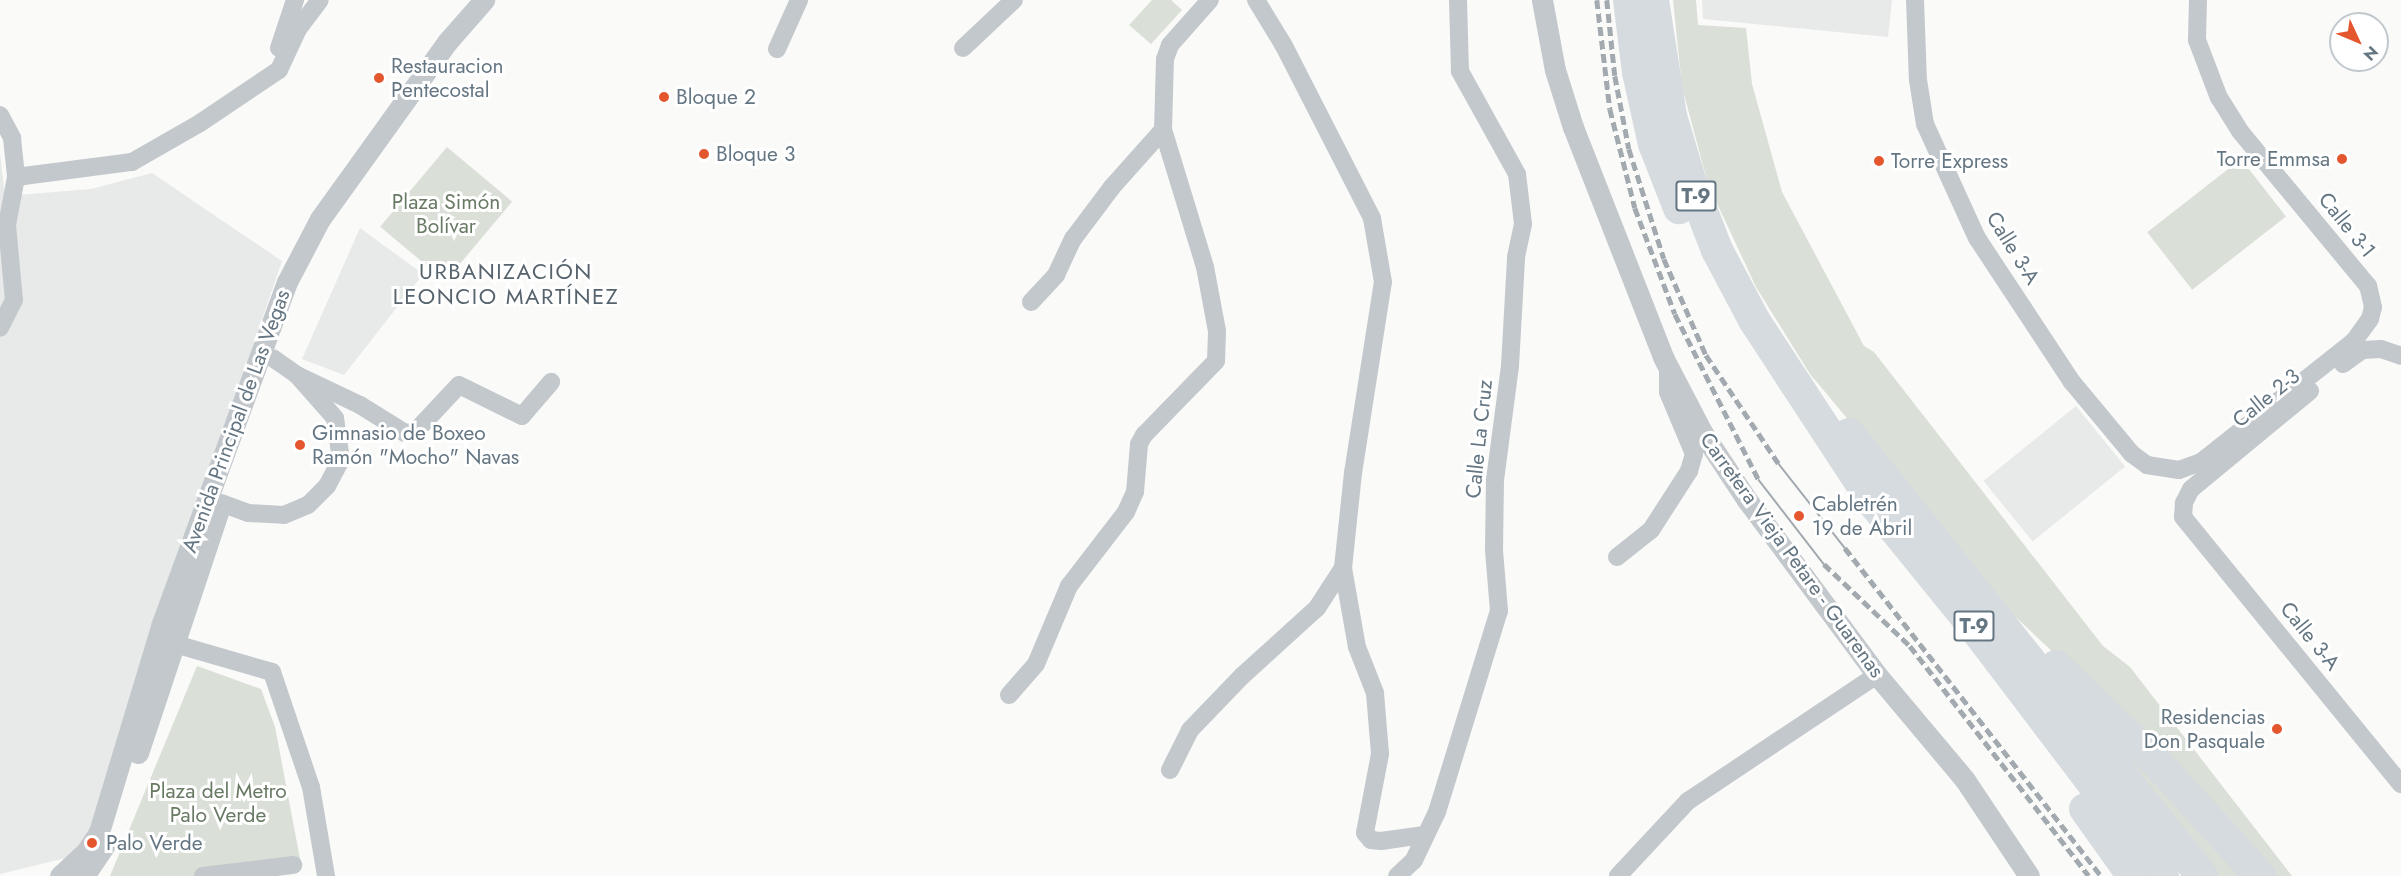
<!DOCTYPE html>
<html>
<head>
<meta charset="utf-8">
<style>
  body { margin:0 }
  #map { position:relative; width:2401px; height:876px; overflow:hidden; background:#fafaf8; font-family:Jost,sans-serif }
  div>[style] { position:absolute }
  .built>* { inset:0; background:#e8e9e9; transform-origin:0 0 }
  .green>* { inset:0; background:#dadfd7; transform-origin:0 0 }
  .minor>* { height:18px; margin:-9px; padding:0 9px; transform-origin:9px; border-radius:9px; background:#c3c8cc }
  .tertiary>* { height:21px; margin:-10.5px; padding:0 10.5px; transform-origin:10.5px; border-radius:10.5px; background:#c3c8cc }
  .motorway>* { height:32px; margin:-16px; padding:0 16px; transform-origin:16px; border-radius:16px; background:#d6dbdf }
  .tram>* { height:1.5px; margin:-0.75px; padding:0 0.75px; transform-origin:0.75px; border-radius:0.75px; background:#a2aab0 }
  .rail>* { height:4.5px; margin-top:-2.25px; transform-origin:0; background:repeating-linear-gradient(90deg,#a2aab0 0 9px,transparent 0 13.5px) }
  .dots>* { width:16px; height:16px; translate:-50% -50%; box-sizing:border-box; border:3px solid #fff; border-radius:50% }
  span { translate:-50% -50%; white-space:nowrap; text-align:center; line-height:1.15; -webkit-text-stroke:6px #fff; paint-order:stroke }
  .shield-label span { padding:2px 4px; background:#fff; border:2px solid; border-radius:4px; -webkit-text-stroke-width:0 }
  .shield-label { font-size:20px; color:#657683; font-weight:700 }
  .poi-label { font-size:21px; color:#657683 }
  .left { translate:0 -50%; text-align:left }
  .right { translate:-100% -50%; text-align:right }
  .park-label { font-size:21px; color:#687a64 }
  .street-label { font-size:21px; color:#657683 }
  .neighbourhood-label { font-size:22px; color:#57646e; letter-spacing:1.5px }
  .north { position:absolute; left:2329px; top:12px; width:60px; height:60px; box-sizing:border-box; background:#fff; border:2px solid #c1c8cd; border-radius:50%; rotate:134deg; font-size:16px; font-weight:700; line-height:24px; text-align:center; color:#657683 }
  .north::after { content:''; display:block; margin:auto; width:21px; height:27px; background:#e4572e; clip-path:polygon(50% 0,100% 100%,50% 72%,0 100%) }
</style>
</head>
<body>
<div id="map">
  <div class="built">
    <div style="clip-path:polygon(1702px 0,1892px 0,1888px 37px,1703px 19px)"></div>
    <div style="clip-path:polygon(0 153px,5px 196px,91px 189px,152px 173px,282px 261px,211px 469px,106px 819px,66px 858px,0 874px)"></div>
    <div style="clip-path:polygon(360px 228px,423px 274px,344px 375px,302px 359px)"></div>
    <div style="left:2076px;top:406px;width:78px;height:119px;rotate:51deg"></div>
  </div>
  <div class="green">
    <div style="clip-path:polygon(1152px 0,1171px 0,1182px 10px,1151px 44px,1129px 25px)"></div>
    <div style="clip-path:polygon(1673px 0,1696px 0,1698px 25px,1746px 28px,1752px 84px,1782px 192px,1864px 346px,1874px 352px,2103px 646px,2130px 667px,2292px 876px,2270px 876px,2091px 688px,2005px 607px,1810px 374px,1756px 287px,1708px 184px,1682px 87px)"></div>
    <div style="left:447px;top:147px;width:85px;height:104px;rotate:40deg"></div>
    <div style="left:2241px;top:159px;width:73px;height:119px;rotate:52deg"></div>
    <div style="clip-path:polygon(197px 666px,261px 689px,275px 727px,301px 864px,216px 876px,110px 876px)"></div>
    <div style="clip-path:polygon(2079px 699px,2251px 876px,2212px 876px)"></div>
  </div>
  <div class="minor">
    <div style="left:1915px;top:0;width:80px;rotate:87.9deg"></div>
    <div style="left:1918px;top:80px;width:45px;rotate:81deg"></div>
    <div style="left:1925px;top:124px;width:125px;rotate:65.5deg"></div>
    <div style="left:1977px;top:238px;width:173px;rotate:56.6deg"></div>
    <div style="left:2072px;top:382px;width:94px;rotate:50.2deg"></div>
    <div style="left:2132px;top:454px;width:19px;rotate:36deg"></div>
    <div style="left:2147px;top:465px;width:32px;rotate:9deg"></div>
    <div style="left:2179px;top:470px;width:23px;rotate:-20deg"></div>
    <div style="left:2201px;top:462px;width:195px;rotate:-38.3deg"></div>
    <div style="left:2354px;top:341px;width:27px;rotate:-54deg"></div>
    <div style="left:2370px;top:319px;width:12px;rotate:-76deg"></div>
    <div style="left:2373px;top:307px;width:22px;rotate:-103deg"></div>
    <div style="left:2368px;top:286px;width:201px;rotate:-129.6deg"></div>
    <div style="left:2240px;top:131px;width:39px;rotate:-122deg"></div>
    <div style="left:2219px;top:98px;width:62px;rotate:-110.8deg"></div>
    <div style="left:2197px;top:40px;width:40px;rotate:-88.6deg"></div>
    <div style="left:279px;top:48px;width:51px;rotate:-71.6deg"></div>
    <div style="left:963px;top:48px;width:70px;rotate:-43.3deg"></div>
    <div style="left:777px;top:49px;width:54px;rotate:-65.8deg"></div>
    <div style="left:0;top:115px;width:26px;rotate:62deg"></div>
    <div style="left:12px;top:138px;width:39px;rotate:84deg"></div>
    <div style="left:16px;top:177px;width:49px;rotate:100.6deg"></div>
    <div style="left:7px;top:225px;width:75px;rotate:84.7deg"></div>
    <div style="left:14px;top:300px;width:31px;rotate:117deg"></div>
    <div style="left:16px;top:177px;width:117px;rotate:-7.4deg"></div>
    <div style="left:132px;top:162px;width:78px;rotate:-29.8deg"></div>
    <div style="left:200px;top:123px;width:95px;rotate:-33.9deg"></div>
    <div style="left:279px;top:70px;width:45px;rotate:-65.1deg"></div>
    <div style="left:298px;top:29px;width:36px;rotate:-53deg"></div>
    <div style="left:1031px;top:302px;width:37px;rotate:-47deg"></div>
    <div style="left:1056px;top:275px;width:40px;rotate:-65deg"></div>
    <div style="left:1073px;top:239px;width:65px;rotate:-53.1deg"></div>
    <div style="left:1112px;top:187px;width:76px;rotate:-48.2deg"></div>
    <div style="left:2343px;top:364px;width:24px;rotate:-36deg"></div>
    <div style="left:2362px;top:350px;width:19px;rotate:-3deg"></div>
    <div style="left:2381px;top:349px;width:21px;rotate:19deg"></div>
    <div style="left:297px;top:375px;width:70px;rotate:25.5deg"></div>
    <div style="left:360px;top:405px;width:53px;rotate:31.9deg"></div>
    <div style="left:405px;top:433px;width:10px;rotate:-6deg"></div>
    <div style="left:415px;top:432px;width:64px;rotate:-46.9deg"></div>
    <div style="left:459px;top:385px;width:70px;rotate:26.2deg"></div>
    <div style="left:522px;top:416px;width:45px;rotate:-49.5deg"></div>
    <div style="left:2310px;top:391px;width:154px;rotate:140.5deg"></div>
    <div style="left:2191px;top:489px;width:16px;rotate:117deg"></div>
    <div style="left:2184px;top:503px;width:14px;rotate:94deg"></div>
    <div style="left:2183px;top:517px;width:345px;rotate:50.8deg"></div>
    <div style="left:221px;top:503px;width:29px;rotate:20deg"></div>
    <div style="left:248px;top:513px;width:36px;rotate:3deg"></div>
    <div style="left:284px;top:515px;width:26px;rotate:-23deg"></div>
    <div style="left:308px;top:505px;width:27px;rotate:-45deg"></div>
    <div style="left:327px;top:486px;width:30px;rotate:-62deg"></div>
    <div style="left:341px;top:460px;width:42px;rotate:-98.1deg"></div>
    <div style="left:335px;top:418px;width:57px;rotate:-131.5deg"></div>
    <div style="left:297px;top:375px;width:29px;rotate:-145deg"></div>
    <div style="left:1617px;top:557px;width:43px;rotate:-38.5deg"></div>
    <div style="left:1651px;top:530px;width:70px;rotate:-57.2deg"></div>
    <div style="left:1689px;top:471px;width:18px;rotate:-74deg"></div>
    <div style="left:1694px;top:454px;width:67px;rotate:-112.8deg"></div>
    <div style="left:1668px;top:392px;width:26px;rotate:-90deg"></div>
    <div style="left:1343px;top:568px;width:80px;rotate:80deg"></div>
    <div style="left:1357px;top:647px;width:49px;rotate:68.6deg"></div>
    <div style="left:1375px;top:693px;width:61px;rotate:85.3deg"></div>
    <div style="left:1380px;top:754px;width:80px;rotate:100.8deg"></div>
    <div style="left:1365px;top:833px;width:9px;rotate:49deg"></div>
    <div style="left:1371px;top:840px;width:10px;rotate:6deg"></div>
    <div style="left:1381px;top:841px;width:42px;rotate:-8.1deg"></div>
    <div style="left:166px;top:632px;width:15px;rotate:53deg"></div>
    <div style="left:175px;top:644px;width:101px;rotate:16.1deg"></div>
    <div style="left:272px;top:672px;width:121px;rotate:71.3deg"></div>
    <div style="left:311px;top:787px;width:90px;rotate:80.4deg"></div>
    <div style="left:1009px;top:695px;width:41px;rotate:-48.9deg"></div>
    <div style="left:1036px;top:664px;width:85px;rotate:-67.1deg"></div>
    <div style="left:1069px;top:586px;width:93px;rotate:-52.4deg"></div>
    <div style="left:1126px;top:512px;width:22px;rotate:-66deg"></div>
    <div style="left:1135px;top:492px;width:48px;rotate:-85.2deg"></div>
    <div style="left:1139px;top:444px;width:10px;rotate:-61deg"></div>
    <div style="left:1144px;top:435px;width:103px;rotate:-45.8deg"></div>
    <div style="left:1216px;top:361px;width:30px;rotate:-88deg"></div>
    <div style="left:1217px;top:331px;width:65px;rotate:-100.6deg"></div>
    <div style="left:1205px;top:267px;width:143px;rotate:-107deg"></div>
    <div style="left:1163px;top:130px;width:71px;rotate:-88.4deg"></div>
    <div style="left:1165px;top:59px;width:15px;rotate:-70deg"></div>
    <div style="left:1170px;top:45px;width:60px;rotate:-48.4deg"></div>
    <div style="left:1170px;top:770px;width:45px;rotate:-63.4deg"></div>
    <div style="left:1190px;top:730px;width:75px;rotate:-46.1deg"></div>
    <div style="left:1242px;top:676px;width:101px;rotate:-42.2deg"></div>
    <div style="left:1317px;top:608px;width:48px;rotate:-57deg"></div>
    <div style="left:1343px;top:568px;width:96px;rotate:-84deg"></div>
    <div style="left:1353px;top:473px;width:193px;rotate:-81.1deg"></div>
    <div style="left:1383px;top:282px;width:65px;rotate:-99.8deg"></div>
    <div style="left:1372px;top:218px;width:193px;rotate:-117.1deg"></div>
    <div style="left:1284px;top:46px;width:54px;rotate:-121.3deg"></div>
    <div style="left:203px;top:876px;width:91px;rotate:-7deg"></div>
    <div style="left:1397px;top:876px;width:23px;rotate:-43deg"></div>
    <div style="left:1414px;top:860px;width:53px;rotate:-64.4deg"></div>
    <div style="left:1437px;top:812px;width:210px;rotate:-72.9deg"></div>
    <div style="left:1499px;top:611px;width:61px;rotate:-94.7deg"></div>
    <div style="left:1494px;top:550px;width:70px;rotate:-89.2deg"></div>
    <div style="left:1495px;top:480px;width:115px;rotate:-82.5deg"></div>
    <div style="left:1510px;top:366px;width:109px;rotate:-86.8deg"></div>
    <div style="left:1516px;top:257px;width:34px;rotate:-78deg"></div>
    <div style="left:1523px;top:224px;width:50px;rotate:-96.8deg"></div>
    <div style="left:1517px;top:174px;width:118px;rotate:-119deg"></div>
    <div style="left:1460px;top:71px;width:71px;rotate:-91.6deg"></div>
    <div style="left:1618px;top:876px;width:103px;rotate:-47deg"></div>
    <div style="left:1688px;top:801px;width:227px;rotate:-33.7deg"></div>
  </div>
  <div class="tertiary">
    <div style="left:1542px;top:0;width:71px;rotate:79.5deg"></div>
    <div style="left:1555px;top:70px;width:60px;rotate:72.5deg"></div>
    <div style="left:1573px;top:127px;width:247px;rotate:68.6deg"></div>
    <div style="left:1663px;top:357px;width:85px;rotate:62.5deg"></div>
    <div style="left:1702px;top:432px;width:82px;rotate:56.5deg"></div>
    <div style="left:1747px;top:500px;width:218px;rotate:53.4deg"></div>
    <div style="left:1877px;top:675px;width:137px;rotate:50deg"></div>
    <div style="left:1965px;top:780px;width:115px;rotate:56.3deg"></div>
    <div style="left:138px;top:753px;width:254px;rotate:-71.6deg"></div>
    <div style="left:60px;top:876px;width:35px;rotate:-43deg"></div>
    <div style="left:86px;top:852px;width:24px;rotate:-57deg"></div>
    <div style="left:99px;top:832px;width:215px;rotate:-73.2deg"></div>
    <div style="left:161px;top:626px;width:366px;rotate:-69.9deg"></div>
    <div style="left:287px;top:282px;width:71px;rotate:-62.4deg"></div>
    <div style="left:320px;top:219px;width:219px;rotate:-54.3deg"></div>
    <div style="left:448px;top:41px;width:55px;rotate:-48.7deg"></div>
    <div style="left:84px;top:876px;width:36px;rotate:-56deg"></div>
  </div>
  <div class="motorway">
    <div style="left:1629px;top:0;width:73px;rotate:82.9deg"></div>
    <div style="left:1638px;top:72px;width:74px;rotate:77.5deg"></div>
    <div style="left:1654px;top:144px;width:69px;rotate:68.7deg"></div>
    <div style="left:1653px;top:0;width:117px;rotate:81.2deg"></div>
    <div style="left:1671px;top:116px;width:70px;rotate:73.4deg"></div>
    <div style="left:1691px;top:183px;width:72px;rotate:68.8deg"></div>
    <div style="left:1717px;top:250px;width:79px;rotate:62.1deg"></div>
    <div style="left:1754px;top:320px;width:221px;rotate:56.8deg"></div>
    <div style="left:1875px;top:505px;width:157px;rotate:50.9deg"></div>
    <div style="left:1974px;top:627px;width:313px;rotate:52.8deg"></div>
    <div style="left:1849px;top:434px;width:566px;rotate:51.39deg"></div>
    <div style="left:2056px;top:666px;width:144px;rotate:43.9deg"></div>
    <div style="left:2160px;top:766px;width:149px;rotate:47.7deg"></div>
    <div style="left:2085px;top:809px;width:82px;rotate:54.4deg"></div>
  </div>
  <div class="tram">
    <div style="left:1779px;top:464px;width:107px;rotate:51.8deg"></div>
    <div style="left:1759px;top:480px;width:106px;rotate:52.3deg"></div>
  </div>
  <div class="rail">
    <div style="left:1597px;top:0;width:110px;rotate:83.2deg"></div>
    <div style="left:1610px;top:109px;width:102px;rotate:75.8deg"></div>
    <div style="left:1635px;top:208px;width:113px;rotate:69.3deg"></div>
    <div style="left:1675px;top:314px;width:186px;rotate:63.2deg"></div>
    <div style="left:1607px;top:0;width:76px;rotate:84deg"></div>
    <div style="left:1615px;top:76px;width:74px;rotate:79.1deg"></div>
    <div style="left:1629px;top:149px;width:115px;rotate:72.3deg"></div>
    <div style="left:1664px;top:259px;width:105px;rotate:66.4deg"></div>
    <div style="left:1706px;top:355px;width:131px;rotate:56.2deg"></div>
    <div style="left:1845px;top:548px;width:416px;rotate:52deg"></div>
    <div style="left:1824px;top:564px;width:119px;rotate:43.6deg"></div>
    <div style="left:1910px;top:646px;width:291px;rotate:52.1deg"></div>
  </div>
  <div class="dots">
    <div style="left:379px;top:78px;background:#e4572e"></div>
    <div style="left:664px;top:97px;background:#e4572e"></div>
    <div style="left:704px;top:154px;background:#e4572e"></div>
    <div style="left:2342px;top:159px;background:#e4572e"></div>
    <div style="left:1879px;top:161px;background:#e4572e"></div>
    <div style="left:300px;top:445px;background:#e4572e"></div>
    <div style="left:1799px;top:516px;background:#e4572e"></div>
    <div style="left:2277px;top:729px;background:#e4572e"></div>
    <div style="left:92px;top:843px;background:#e4572e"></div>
  </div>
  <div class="shield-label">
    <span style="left:1696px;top:196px">T-9</span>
    <span style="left:1974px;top:626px">T-9</span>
  </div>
  <div class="poi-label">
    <span class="left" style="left:391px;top:78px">Restauracion<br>Pentecostal</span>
    <span class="left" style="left:676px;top:97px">Bloque 2</span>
    <span class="left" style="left:716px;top:154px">Bloque 3</span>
    <span class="right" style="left:2330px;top:159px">Torre Emmsa</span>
    <span class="left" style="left:1891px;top:161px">Torre Express</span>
    <span class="left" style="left:312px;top:445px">Gimnasio de Boxeo<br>Ramón "Mocho" Navas</span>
    <span class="left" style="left:1812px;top:516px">Cabletrén<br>19 de Abril</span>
    <span class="right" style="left:2265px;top:729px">Residencias<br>Don Pasquale</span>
    <span class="left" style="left:106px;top:843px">Palo Verde</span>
  </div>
  <div class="park-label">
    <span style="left:446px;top:214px">Plaza Simón<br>Bolívar</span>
    <span style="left:218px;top:803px">Plaza del Metro<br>Palo Verde</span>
  </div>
  <div class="street-label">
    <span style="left:2347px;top:225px;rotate:51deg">Calle 3-1</span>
    <span style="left:2013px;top:248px;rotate:58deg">Calle 3-A</span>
    <span style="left:2266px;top:398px;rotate:-39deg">Calle 2-3</span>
    <span style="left:236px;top:421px;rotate:-70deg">Avenida Principal de Las Vegas</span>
    <span style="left:1479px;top:439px;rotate:-84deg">Calle La Cruz</span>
    <span style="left:1792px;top:555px;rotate:54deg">Carretera Vieja Petare - Guarenas</span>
    <span style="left:2310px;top:636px;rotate:51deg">Calle 3-A</span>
  </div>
  <div class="neighbourhood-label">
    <span style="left:506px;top:284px">URBANIZACIÓN<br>LEONCIO MARTÍNEZ</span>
  </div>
  <div class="north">N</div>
</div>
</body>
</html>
